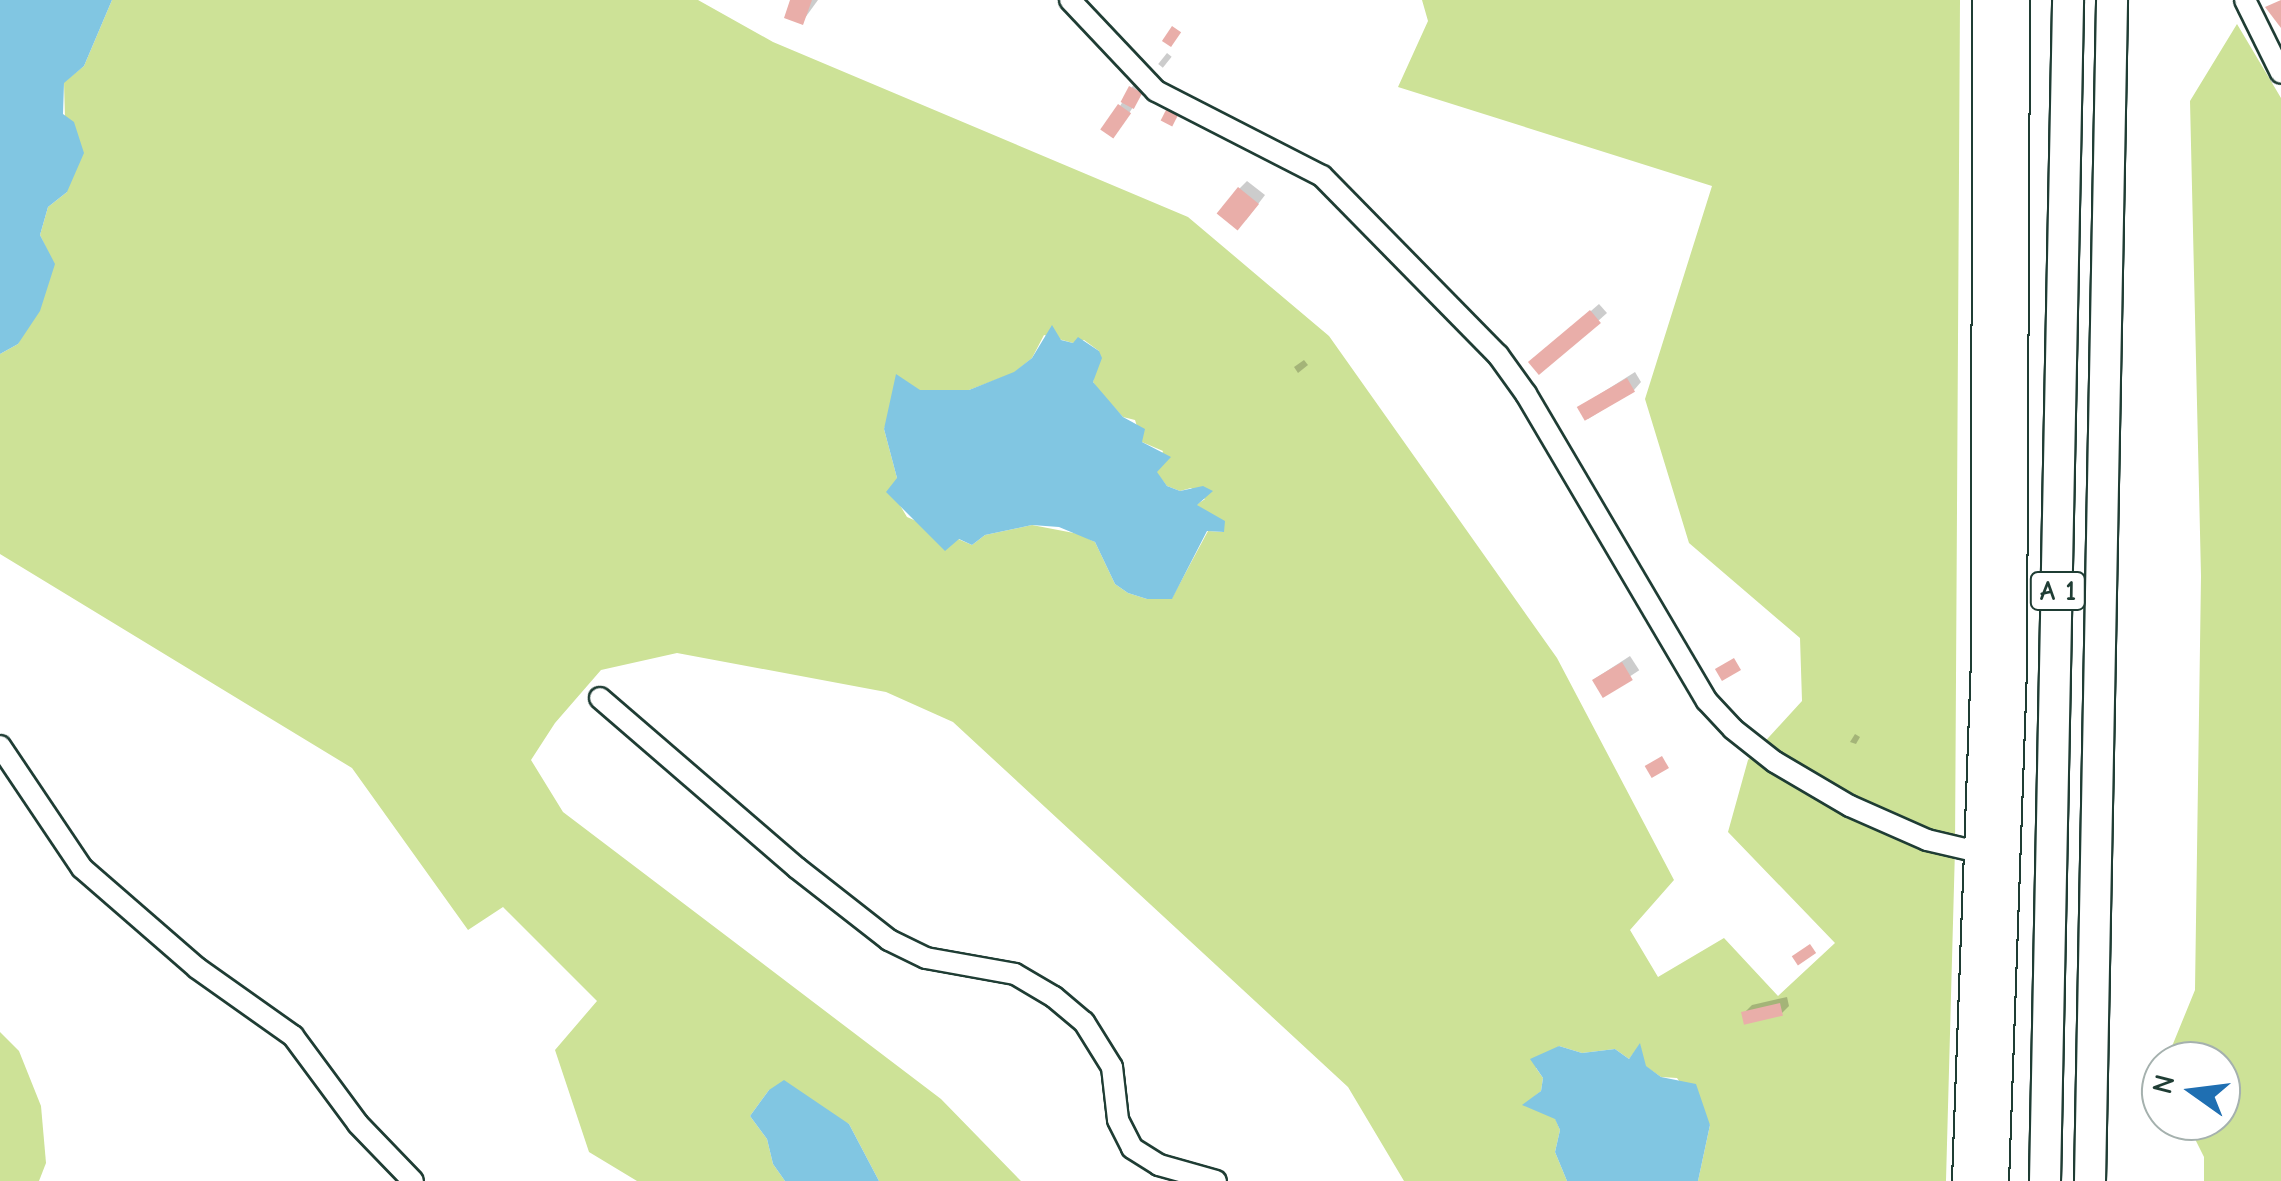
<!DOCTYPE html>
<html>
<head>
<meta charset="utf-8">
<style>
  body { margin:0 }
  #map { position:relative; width:2281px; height:1181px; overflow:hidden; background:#fff; font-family:"Comic Neue",sans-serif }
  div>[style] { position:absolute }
  .green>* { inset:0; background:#cde297 }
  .water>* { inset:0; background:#81c6e2 }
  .shadow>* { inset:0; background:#0003; transform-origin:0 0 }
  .building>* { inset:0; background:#e9aea9; transform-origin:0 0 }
  .roads { filter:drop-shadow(2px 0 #1f3d34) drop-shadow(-2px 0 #1f3d34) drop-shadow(0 2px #1f3d34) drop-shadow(0 -2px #1f3d34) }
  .minor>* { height:20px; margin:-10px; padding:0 10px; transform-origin:10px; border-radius:10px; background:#fff }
  .highway>* { height:30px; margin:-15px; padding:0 15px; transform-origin:15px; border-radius:15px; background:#fff }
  span { translate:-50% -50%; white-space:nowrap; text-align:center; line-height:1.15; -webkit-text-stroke:8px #fff; paint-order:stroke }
  .shield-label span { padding:2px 8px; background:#fff; border:2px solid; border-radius:8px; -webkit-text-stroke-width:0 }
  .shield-label { font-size:28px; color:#1f3d34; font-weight:700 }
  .north { position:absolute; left:2141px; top:1041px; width:100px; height:100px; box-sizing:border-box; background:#fff; border:2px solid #a5b1ae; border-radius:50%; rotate:284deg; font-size:28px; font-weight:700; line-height:40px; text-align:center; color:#1f3d34 }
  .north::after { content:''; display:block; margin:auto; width:35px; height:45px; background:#1f6fb2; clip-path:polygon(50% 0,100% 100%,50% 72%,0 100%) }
</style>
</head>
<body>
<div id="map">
  <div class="green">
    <div style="clip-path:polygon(evenodd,112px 0,698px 0,773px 42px,1188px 217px,1329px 336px,1557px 658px,1674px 880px,1630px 930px,1658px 977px,1724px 938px,1778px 996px,1835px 943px,1728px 832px,1748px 760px,1802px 701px,1800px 638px,1689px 543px,1645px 399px,1712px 186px,1398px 87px,1428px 21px,1422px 0,1960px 0,1955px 849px,1946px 1181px,1698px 1181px,1710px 1125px,1677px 1078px,1661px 1077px,1645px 1066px,1640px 1045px,1629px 1059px,1615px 1049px,1582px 1053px,1559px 1046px,1536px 1068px,1543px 1078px,1541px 1091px,1524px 1105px,1555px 1118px,1560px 1130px,1555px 1152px,1567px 1181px,1404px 1181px,1348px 1087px,953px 722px,886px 692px,677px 653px,601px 670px,555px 723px,531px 760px,563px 812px,941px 1099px,1021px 1181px,879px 1181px,849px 1124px,769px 1090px,750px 1116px,767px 1139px,773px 1164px,785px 1181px,637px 1181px,589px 1152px,555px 1050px,597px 1001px,503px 907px,468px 930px,352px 768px,0 554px,0 354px,18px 344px,54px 264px,40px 235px,48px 207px,67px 192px,64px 82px,84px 66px,112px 0,1044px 335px,1073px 343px,1084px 340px,1099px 351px,1093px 382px,1099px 391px,1123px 417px,1135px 420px,1142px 442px,1163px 451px,1156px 472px,1167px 486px,1180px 491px,1191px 488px,1205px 499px,1196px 505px,1214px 516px,1223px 532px,1208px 531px,1172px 598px,1147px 599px,1128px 593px,1115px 584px,1095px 542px,1079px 534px,1032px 525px,985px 535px,972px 545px,907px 517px,895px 497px,897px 478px,884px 429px,890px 413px,920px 390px,969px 390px,1014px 373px,1032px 358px,1044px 335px)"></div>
    <div style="clip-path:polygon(2237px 24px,2281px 98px,2281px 1181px,2204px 1181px,2204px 1157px,2186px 1121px,2221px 1121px,2221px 1061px,2166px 1061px,2195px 990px,2201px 576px,2190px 101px)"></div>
    <div style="clip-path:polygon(0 1032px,19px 1051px,41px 1106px,46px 1163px,39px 1181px,0 1181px)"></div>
  </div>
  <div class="water">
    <div style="clip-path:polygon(0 0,112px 0,84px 66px,64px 83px,63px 114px,74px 122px,84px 153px,67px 192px,48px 207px,40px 235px,55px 264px,40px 311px,18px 344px,0 354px)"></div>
    <div style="clip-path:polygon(1052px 325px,1061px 340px,1073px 343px,1078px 337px,1099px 351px,1102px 358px,1093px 382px,1123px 417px,1145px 429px,1142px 442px,1171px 457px,1157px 472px,1167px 486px,1180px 491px,1203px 486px,1213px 491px,1197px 505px,1225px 521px,1224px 532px,1207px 531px,1172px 599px,1147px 599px,1128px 593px,1115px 584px,1095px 542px,1059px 527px,1032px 525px,985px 535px,972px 545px,959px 539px,945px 551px,886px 492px,897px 478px,884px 429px,896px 374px,920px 390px,969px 390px,1014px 372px,1032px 358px)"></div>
    <div style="clip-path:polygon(1640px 1043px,1646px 1066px,1661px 1077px,1696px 1084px,1710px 1125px,1698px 1181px,1567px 1181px,1555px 1152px,1560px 1130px,1555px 1119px,1522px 1105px,1541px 1091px,1543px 1078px,1530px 1059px,1559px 1046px,1582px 1053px,1615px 1049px,1629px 1059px)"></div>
    <div style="clip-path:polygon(784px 1080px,849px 1124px,879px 1181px,785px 1181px,773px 1164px,767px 1139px,750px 1116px,769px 1090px)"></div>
  </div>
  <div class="shadow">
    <div style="clip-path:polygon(792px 0,818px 0,802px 22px)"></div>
    <div style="left:1167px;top:53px;width:6px;height:14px;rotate:39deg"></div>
    <div style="clip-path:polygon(1134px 84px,1144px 90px,1115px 135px,1120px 106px)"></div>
    <div style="clip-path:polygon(1247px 181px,1265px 195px,1246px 220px,1239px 189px)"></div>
    <div style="clip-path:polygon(1599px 304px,1607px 313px,1541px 372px,1540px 355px)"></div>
    <div style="clip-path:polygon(1304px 360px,1308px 365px,1298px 373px,1294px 367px)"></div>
    <div style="clip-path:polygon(1635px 372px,1641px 382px,1634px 390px,1588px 419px,1582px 409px,1589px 401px)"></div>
    <div style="left:1630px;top:656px;width:17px;height:42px;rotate:57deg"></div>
    <div style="clip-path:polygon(1855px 734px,1860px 737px,1856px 744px,1850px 742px)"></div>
    <div style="clip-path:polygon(1787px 997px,1789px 1006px,1781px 1014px,1744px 1013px,1752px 1005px)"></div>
  </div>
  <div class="building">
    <div style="clip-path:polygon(790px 0,812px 0,803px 25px,784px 18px)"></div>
    <div style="clip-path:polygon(2281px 0,2281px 28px,2265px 7px)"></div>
    <div style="left:1172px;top:26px;width:11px;height:18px;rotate:34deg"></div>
    <div style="left:1129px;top:86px;width:15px;height:18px;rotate:28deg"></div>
    <div style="left:1118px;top:104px;width:16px;height:31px;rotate:35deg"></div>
    <div style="left:1167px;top:108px;width:13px;height:14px;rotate:27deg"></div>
    <div style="left:1238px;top:187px;width:27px;height:34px;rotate:39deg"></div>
    <div style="left:1590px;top:310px;width:17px;height:81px;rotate:50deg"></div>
    <div style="left:1627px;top:378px;width:16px;height:58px;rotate:60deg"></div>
    <div style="left:1734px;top:658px;width:14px;height:22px;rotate:60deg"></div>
    <div style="left:1622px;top:662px;width:21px;height:35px;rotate:59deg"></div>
    <div style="left:1662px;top:756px;width:14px;height:20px;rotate:60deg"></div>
    <div style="left:1810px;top:944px;width:11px;height:22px;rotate:56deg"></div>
    <div style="left:1780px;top:1003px;width:13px;height:40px;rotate:77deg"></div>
  </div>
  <div class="roads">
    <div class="minor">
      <div style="left:1070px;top:0;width:125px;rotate:46.6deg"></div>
      <div style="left:1156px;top:91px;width:186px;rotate:27.1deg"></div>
      <div style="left:1322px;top:176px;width:251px;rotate:45.5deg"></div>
      <div style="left:1498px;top:355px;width:48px;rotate:54.3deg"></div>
      <div style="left:1526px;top:394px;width:356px;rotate:59.5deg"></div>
      <div style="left:1707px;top:701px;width:38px;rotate:47deg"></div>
      <div style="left:1733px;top:729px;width:53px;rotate:38.2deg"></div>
      <div style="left:1775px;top:762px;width:87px;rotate:30.4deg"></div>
      <div style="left:1850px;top:806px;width:84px;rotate:23.8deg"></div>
      <div style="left:1927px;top:840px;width:52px;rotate:13.2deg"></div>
      <div style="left:2245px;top:0;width:81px;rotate:63.7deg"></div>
      <div style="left:600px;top:698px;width:260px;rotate:40.8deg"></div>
      <div style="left:797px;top:868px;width:117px;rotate:38deg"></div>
      <div style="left:889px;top:940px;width:41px;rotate:25.9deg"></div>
      <div style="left:926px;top:958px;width:90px;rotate:10.2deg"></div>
      <div style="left:1015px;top:974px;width:45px;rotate:30.5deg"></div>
      <div style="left:1054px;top:997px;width:39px;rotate:40deg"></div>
      <div style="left:1084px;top:1022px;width:53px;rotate:58.1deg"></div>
      <div style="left:1112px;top:1067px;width:53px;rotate:83.5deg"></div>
      <div style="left:1118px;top:1120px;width:31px;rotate:63deg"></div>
      <div style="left:1132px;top:1148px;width:32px;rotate:32deg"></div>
      <div style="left:1159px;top:1165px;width:59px;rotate:15.7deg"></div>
      <div style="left:0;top:746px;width:147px;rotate:56.1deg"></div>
      <div style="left:82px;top:868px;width:152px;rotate:41deg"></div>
      <div style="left:197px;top:968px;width:118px;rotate:35.3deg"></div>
      <div style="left:293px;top:1036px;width:109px;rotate:53.5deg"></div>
      <div style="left:358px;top:1124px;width:79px;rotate:46deg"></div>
    </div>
    <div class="highway">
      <div style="left:1968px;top:1181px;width:520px;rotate:-87.91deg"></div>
      <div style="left:1987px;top:661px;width:661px;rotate:-89.91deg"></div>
      <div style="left:1993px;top:1181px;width:513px;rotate:-87.99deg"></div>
      <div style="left:2011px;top:668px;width:668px;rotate:-89.74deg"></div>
      <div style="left:2045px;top:1181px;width:1181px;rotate:-88.88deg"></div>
      <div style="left:2090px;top:1181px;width:1181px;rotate:-88.93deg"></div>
    </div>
  </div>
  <div class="shield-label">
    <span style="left:2058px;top:591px">A 1</span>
  </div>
  <div class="north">N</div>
</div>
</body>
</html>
